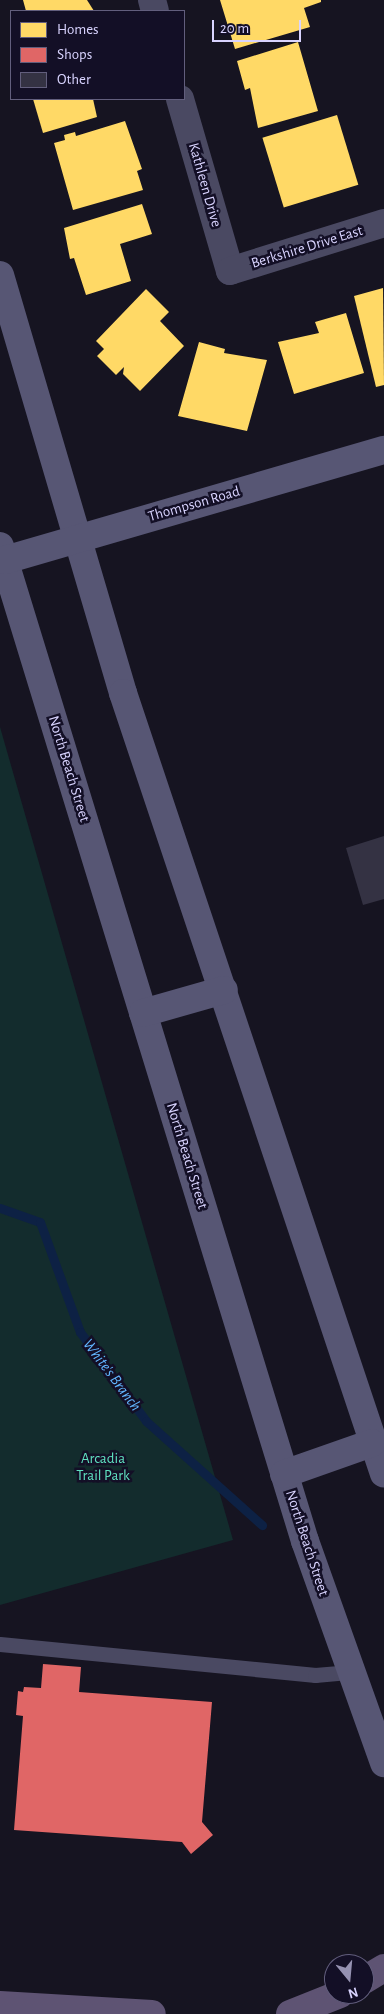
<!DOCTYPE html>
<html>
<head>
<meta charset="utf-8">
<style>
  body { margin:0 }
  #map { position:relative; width:384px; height:2014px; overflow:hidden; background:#161421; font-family:"Alegreya Sans",sans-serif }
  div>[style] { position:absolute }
  .green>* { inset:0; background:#132c2d }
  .homes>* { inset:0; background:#ffd966; transform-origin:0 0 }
  .shops>* { inset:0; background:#e06666 }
  .stream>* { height:9px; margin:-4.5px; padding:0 4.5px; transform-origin:4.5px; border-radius:4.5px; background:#0d2144 }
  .building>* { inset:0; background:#343243 }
  .lane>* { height:15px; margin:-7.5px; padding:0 7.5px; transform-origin:7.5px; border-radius:7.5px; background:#4a4962 }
  .street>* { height:28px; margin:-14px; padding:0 14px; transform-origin:14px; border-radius:14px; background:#4a4962 }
  .secondary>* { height:28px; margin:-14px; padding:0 14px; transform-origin:14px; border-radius:14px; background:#575674 }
  .primary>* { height:28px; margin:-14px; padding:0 14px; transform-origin:14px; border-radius:14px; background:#5e5373 }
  span { translate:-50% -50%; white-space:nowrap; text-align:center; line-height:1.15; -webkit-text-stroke:5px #130f26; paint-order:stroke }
  .street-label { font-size:15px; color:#d9d4ff }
  .park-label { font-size:15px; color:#5fe0c0 }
  .water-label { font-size:16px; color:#62b6ff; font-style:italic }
  .legend { position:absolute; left:10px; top:10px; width:175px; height:90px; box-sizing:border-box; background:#130f26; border:1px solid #625e7d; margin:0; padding:6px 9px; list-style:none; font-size:15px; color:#d9d4ff }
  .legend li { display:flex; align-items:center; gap:10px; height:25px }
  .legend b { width:25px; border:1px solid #625e7d }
  .north { position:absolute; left:324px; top:1954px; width:50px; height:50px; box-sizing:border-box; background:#130f26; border:1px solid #625e7d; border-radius:50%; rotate:163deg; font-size:14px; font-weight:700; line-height:20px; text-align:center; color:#d9d4ff }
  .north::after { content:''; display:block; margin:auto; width:18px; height:22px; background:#9591b1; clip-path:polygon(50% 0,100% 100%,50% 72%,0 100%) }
  .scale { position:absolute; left:212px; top:20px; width:89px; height:22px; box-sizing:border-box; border:2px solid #d9d4ff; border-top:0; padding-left:6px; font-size:15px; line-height:18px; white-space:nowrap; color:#d9d4ff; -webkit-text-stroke:4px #130f26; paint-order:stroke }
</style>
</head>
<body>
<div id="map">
  <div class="green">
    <div style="clip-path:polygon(0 727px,233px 1540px,0 1605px)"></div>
  </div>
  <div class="homes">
    <div style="clip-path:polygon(23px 0,87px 0,94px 11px,26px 11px)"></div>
    <div style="clip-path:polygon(220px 0,321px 0,321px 2px,304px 8px,310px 27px,235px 49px)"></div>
    <div style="clip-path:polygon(298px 42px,318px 111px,258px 128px,250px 88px,245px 90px,237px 61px)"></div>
    <div style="clip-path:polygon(33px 99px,93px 99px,97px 117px,43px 133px)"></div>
    <div style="left:337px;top:115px;width:73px;height:78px;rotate:73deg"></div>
    <div style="clip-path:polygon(125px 121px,142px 169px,137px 171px,143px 190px,73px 210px,54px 143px,65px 140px,64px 135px,75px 132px,76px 136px)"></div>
    <div style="clip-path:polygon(142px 204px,152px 234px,120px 244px,131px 281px,86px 295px,74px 258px,70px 259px,64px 228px)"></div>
    <div style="clip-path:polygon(383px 288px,384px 385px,376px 387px,354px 296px)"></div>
    <div style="clip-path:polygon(146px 289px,169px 312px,160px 321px,184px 346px,140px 391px,123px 374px,124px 367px,116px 375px,97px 356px,104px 349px,96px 341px)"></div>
    <div style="clip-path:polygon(346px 313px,364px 373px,294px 394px,278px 342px,319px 333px,315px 322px)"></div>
    <div style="clip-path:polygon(199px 342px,225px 349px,224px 353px,267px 360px,247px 431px,178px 416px)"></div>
  </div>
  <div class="shops">
    <div style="clip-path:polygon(43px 1664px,81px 1667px,79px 1692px,212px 1702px,202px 1822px,213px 1835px,191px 1854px,182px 1842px,14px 1830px,23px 1716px,16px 1715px,18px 1691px,23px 1692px,24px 1687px,41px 1688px)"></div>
  </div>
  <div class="stream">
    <div style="left:0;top:1208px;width:42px;rotate:19.3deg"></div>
    <div style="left:40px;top:1222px;width:117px;rotate:70deg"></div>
    <div style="left:80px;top:1332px;width:111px;rotate:53.4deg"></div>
    <div style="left:146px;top:1421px;width:156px;rotate:41.9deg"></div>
  </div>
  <div class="building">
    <div style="clip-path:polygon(384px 836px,384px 899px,363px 905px,346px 848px)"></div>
  </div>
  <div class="lane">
    <div style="left:0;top:1644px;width:317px;rotate:5.6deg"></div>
    <div style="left:315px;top:1675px;width:36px;rotate:-5deg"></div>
  </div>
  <div class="street">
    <div style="left:152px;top:0;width:11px;rotate:75deg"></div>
    <div style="left:180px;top:99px;width:179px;rotate:73.8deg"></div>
    <div style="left:230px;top:271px;width:161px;rotate:-17.3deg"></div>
  </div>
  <div class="secondary">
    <div style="left:0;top:275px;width:436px;rotate:73.6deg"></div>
    <div style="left:123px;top:693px;width:823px;rotate:71.52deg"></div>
    <div style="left:0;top:546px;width:1041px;rotate:72.96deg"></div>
    <div style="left:305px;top:1541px;width:236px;rotate:70.4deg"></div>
    <div style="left:5px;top:560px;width:395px;rotate:-16.2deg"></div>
    <div style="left:143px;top:1013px;width:84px;rotate:-15.9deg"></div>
    <div style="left:284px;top:1474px;width:93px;rotate:-19.4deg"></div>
  </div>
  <div class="primary">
    <div style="left:364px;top:1980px;width:23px;rotate:-31deg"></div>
    <div style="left:0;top:2005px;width:152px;rotate:3.4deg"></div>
    <div style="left:290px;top:2014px;width:54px;rotate:-21.8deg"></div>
  </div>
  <div class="street-label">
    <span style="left:205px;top:185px;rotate:74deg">Kathleen Drive</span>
    <span style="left:307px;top:247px;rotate:-17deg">Berkshire Drive East</span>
    <span style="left:194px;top:504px;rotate:-16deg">Thompson Road</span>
    <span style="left:69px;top:769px;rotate:73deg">North Beach Street</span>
    <span style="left:187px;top:1156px;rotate:73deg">North Beach Street</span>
    <span style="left:307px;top:1543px;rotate:72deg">North Beach Street</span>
  </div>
  <div class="park-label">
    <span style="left:103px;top:1467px">Arcadia<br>Trail Park</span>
  </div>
  <div class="water-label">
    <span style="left:112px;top:1375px;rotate:53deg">White's Branch</span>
  </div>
  <ul class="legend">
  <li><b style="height:14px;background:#ffd966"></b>Homes</li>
  <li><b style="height:14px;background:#e06666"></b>Shops</li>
  <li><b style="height:14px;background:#343243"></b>Other</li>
  </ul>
  <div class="north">N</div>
  <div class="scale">20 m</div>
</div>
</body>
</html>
